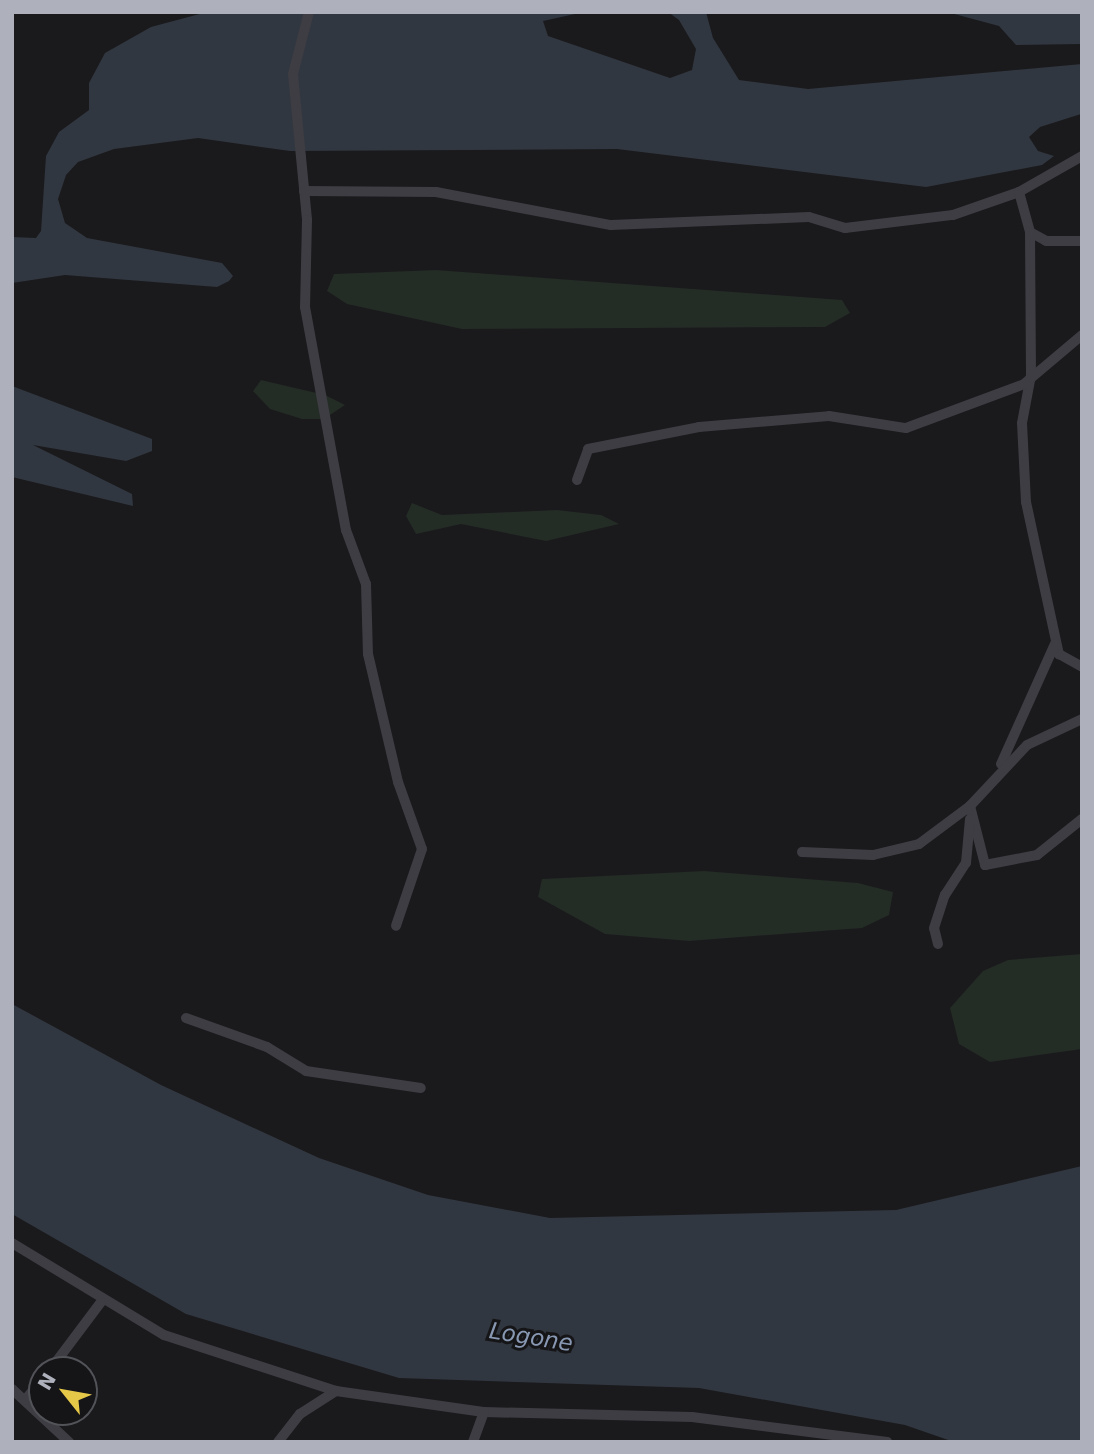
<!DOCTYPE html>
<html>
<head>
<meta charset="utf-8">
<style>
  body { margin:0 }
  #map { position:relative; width:1094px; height:1454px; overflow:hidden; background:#1a1a1c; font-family:"DejaVu Sans",sans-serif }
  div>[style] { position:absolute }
  .green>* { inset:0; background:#242c26 }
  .water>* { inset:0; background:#313740 }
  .minor>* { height:10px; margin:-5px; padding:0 5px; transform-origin:5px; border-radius:5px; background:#3d3d43 }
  span { translate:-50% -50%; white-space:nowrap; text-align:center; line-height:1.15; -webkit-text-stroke:6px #151517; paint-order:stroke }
  .water-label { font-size:23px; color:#8898b3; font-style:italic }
  .frame { position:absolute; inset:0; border:14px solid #aeb0bb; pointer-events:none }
  .north { position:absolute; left:28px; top:1356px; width:70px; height:70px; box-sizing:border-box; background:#151517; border:2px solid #525359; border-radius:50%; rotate:301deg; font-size:19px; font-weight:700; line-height:28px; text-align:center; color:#aeb0bb }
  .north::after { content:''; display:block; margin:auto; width:24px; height:32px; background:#e6c848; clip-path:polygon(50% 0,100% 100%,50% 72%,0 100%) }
</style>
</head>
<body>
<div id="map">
  <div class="green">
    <div style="clip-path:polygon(436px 270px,842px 300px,850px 313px,825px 327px,462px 329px,347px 304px,327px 291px,334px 274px)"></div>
    <div style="clip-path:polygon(261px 380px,325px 395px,345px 405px,324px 419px,302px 419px,270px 409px,253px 391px)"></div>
    <div style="clip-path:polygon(412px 503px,442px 515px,557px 510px,601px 515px,619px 524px,546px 541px,461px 524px,416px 534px,406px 516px)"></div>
    <div style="clip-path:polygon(704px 871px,858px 883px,893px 892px,889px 915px,862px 928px,689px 941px,605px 934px,538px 897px,542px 879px)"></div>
    <div style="clip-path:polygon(1082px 954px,1082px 1049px,990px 1062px,959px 1044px,950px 1008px,983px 971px,1008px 960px)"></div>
  </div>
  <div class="water">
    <div style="clip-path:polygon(207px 12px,584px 12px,543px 21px,548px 36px,670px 78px,692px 70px,696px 49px,679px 20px,668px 12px,706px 12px,713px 38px,739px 80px,808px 89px,1082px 64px,1081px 114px,1040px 127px,1029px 137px,1038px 151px,1054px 156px,1042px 165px,926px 187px,617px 149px,290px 151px,198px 138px,114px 149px,78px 162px,66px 175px,58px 199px,65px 223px,87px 238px,222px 263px,233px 276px,229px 281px,217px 287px,65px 275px,12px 283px,12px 237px,36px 238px,41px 231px,46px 156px,59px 132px,89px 110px,89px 83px,105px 53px,151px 27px)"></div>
    <div style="clip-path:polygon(947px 12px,1082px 12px,1082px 44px,1016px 45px,999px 26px)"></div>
    <div style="clip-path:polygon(12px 386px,152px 439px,152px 451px,126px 461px,33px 445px,132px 494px,133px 506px,12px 477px)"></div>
    <div style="clip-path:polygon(12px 1004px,161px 1085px,319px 1158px,428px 1195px,550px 1218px,896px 1210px,1082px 1166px,1082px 1442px,954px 1442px,905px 1425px,699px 1388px,399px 1378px,186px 1314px,12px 1214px)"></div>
  </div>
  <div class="minor">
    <div style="left:309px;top:12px;width:64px;rotate:104.5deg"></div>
    <div style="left:293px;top:74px;width:147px;rotate:84.5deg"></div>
    <div style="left:307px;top:220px;width:87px;rotate:91.3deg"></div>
    <div style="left:305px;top:307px;width:227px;rotate:79.6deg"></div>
    <div style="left:346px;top:530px;width:58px;rotate:69.7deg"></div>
    <div style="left:366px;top:584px;width:70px;rotate:88.4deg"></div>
    <div style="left:368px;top:654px;width:131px;rotate:76.8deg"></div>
    <div style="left:398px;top:782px;width:71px;rotate:70.3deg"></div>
    <div style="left:422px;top:849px;width:81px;rotate:108.7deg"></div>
    <div style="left:304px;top:191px;width:132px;rotate:0.4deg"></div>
    <div style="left:436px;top:192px;width:178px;rotate:10.7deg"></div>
    <div style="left:611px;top:225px;width:198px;rotate:-2.3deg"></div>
    <div style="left:809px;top:217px;width:38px;rotate:17deg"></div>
    <div style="left:845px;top:228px;width:109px;rotate:-6.9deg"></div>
    <div style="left:953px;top:215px;width:70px;rotate:-19.2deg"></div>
    <div style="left:1019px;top:192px;width:41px;rotate:74.6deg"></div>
    <div style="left:1030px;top:232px;width:18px;rotate:29deg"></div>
    <div style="left:1046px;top:241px;width:36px"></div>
    <div style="left:1019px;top:192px;width:73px;rotate:-29.7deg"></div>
    <div style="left:1030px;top:232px;width:143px;rotate:89.6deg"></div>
    <div style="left:1031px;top:375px;width:49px;rotate:100.6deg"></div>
    <div style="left:1022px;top:423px;width:79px;rotate:87.1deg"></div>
    <div style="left:1026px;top:502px;width:156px;rotate:77.8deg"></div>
    <div style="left:1059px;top:654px;width:26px;rotate:29deg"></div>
    <div style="left:577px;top:480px;width:33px;rotate:-70deg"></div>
    <div style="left:588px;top:449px;width:113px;rotate:-11.2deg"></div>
    <div style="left:699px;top:427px;width:130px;rotate:-4.8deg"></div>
    <div style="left:829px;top:416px;width:78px;rotate:8.9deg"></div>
    <div style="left:906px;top:428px;width:126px;rotate:-20.4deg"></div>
    <div style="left:1024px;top:384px;width:76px;rotate:-40.2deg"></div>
    <div style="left:1001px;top:764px;width:132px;rotate:-65.8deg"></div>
    <div style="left:970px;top:806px;width:61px;rotate:75.7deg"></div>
    <div style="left:985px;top:865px;width:53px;rotate:-10.9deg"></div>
    <div style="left:1037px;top:855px;width:58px;rotate:-38.7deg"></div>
    <div style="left:802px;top:852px;width:71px;rotate:2.4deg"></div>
    <div style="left:873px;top:855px;width:47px;rotate:-13.4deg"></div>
    <div style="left:919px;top:844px;width:64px;rotate:-36.7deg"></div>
    <div style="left:970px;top:806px;width:83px;rotate:-46.9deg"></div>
    <div style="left:1027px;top:745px;width:61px;rotate:-25.3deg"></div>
    <div style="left:938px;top:944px;width:16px;rotate:-104deg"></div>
    <div style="left:934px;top:928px;width:35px;rotate:-72deg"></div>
    <div style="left:945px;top:895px;width:38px;rotate:-57deg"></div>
    <div style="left:966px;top:863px;width:44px;rotate:-84.8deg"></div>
    <div style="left:186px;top:1018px;width:86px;rotate:19.7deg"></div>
    <div style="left:267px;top:1047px;width:46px;rotate:31.6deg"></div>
    <div style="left:306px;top:1071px;width:116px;rotate:8.4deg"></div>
    <div style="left:12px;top:1243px;width:178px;rotate:31.2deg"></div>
    <div style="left:164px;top:1335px;width:181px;rotate:18deg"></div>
    <div style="left:336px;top:1391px;width:149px;rotate:8.1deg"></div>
    <div style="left:484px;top:1412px;width:208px;rotate:1.4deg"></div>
    <div style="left:692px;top:1417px;width:197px;rotate:7.3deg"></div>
    <div style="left:50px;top:1370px;width:85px;rotate:-53.1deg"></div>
    <div style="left:12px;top:1389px;width:78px;rotate:42.9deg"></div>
    <div style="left:25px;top:1400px;width:26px;rotate:-50deg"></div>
    <div style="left:278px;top:1442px;width:36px;rotate:-52deg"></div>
    <div style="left:300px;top:1414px;width:43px;rotate:-32.6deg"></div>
    <div style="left:473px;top:1442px;width:32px;rotate:-70deg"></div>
  </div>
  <div class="water-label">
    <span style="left:531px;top:1337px;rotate:9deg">Logone</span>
  </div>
  <div class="frame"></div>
  <div class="north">N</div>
</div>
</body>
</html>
